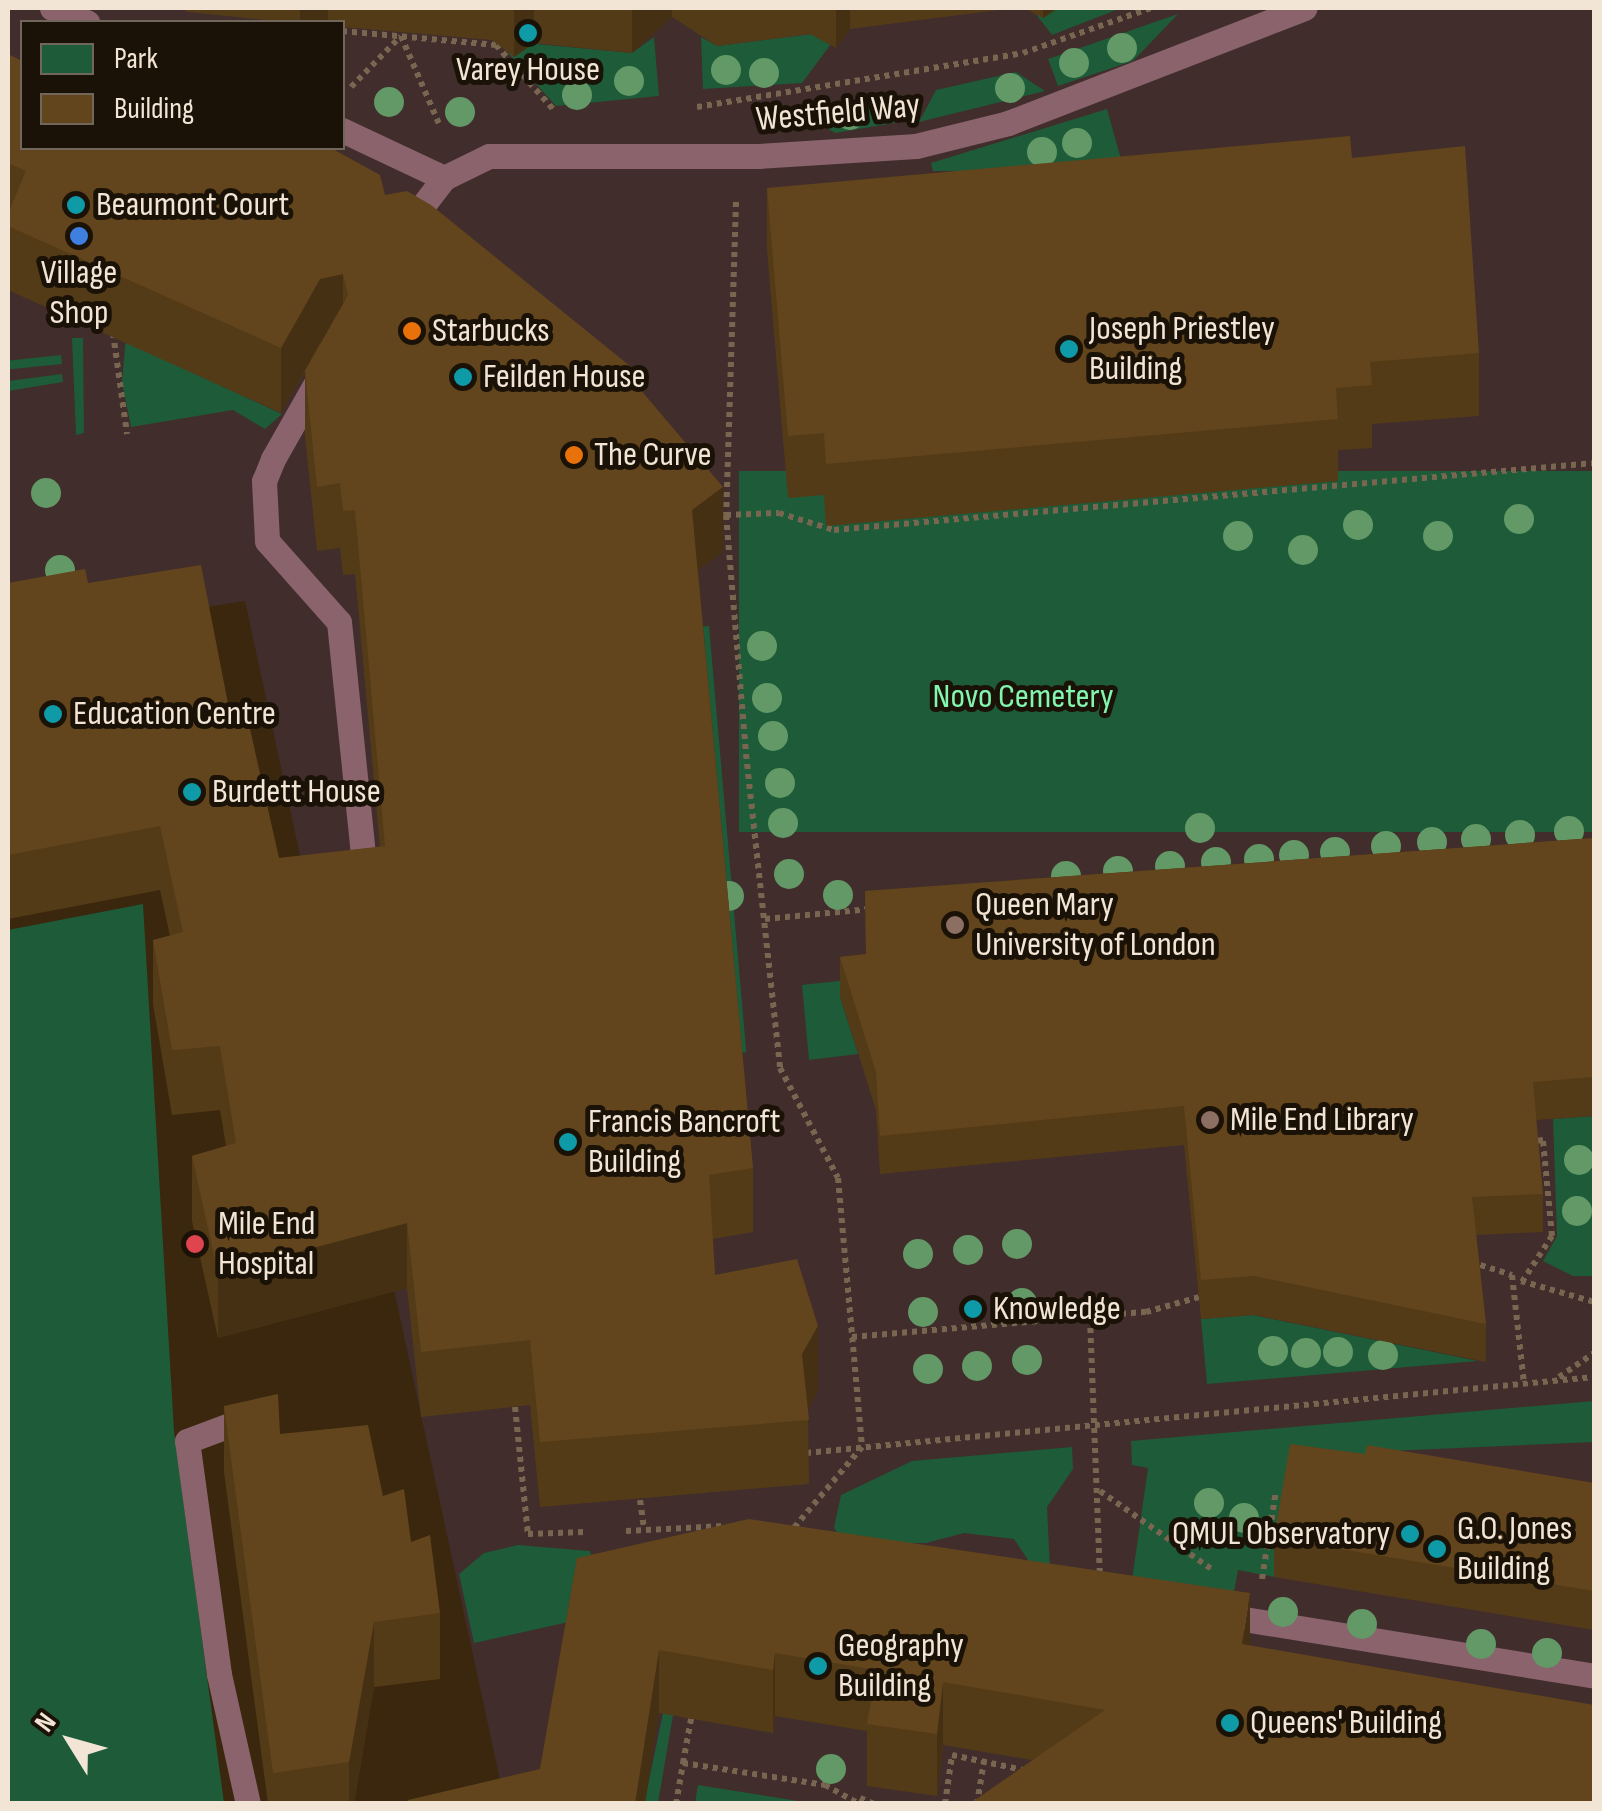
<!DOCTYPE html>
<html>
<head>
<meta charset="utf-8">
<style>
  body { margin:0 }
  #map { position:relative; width:1602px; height:1811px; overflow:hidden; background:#3b270d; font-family:"Sofia Sans Condensed",sans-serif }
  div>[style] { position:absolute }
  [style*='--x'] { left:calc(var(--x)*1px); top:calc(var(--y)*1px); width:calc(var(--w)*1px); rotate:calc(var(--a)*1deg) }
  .education>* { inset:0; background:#412d2c }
  .green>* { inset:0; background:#1e5b38; transform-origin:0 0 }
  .path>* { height:6px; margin-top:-3px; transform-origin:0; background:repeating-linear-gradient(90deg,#786650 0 5px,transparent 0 10px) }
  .service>* { height:25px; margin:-12.5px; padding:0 12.5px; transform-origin:12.5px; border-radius:12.5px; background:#8a636c }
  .pedestrian>* { height:25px; margin:-12.5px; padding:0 12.5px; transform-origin:12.5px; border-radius:12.5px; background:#8a636c }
  .trees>* { width:30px; height:30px; margin:-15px; border-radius:50%; background:#629966 }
  .wall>* { inset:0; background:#543b18 }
  .shaded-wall>* { inset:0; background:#453014; transform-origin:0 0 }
  .building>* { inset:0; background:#62451c }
  .dots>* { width:28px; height:28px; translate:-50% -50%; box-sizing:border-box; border:5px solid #1b1207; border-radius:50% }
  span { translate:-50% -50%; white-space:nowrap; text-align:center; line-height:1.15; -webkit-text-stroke:10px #1b1207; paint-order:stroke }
  .poi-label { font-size:35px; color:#f2e5d6 }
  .left { translate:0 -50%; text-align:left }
  .right { translate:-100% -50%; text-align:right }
  .street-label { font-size:35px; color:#f2e5d6 }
  .park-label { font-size:35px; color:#82f6af }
  .frame { position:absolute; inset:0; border:10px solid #f2e5d6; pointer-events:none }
  .legend { position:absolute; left:20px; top:20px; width:325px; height:130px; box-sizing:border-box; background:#1b1207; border:2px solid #71665a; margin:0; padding:12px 18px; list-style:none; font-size:30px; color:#f2e5d6 }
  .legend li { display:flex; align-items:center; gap:20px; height:50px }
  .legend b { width:50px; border:2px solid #71665a }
  .north { position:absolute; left:20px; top:1691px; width:100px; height:100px; -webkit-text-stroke:8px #1b1207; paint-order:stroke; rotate:307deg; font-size:28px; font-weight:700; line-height:40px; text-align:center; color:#f2e5d6 }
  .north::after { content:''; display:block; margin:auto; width:35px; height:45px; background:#f2e5d6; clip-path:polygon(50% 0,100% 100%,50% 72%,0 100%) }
</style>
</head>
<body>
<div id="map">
  <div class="education">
    <i style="clip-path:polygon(evenodd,8px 8px,1594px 8px,1594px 1803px,505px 1803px,245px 601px,8px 638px,8px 8px,22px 22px,342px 22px,342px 148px,22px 148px,22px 22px)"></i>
  </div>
  <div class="green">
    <i style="clip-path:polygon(1054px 8px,1121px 8px,1052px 35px,1035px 13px)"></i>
    <i style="clip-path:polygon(1178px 14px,1133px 61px,1058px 86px,1048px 59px)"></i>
    <i style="clip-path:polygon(820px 33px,831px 44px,802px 83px,703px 89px,701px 37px,717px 46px)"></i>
    <i style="clip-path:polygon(654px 37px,659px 96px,556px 106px,508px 53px,526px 43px,632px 53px)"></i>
    <i style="clip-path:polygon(1016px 72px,1045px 91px,919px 122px,936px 90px)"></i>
    <i style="clip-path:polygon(906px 95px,894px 123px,835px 133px,796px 109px)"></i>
    <i style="clip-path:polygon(1107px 109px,1124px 170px,933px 171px,931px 163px)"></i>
    <i style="clip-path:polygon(126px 336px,152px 354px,282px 414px,265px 429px,233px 410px,131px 427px,122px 382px)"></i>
    <i style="clip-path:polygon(72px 338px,83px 338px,84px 433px,76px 435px)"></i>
    <i style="left:61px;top:355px;width:9px;height:54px;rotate:84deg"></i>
    <i style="clip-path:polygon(62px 374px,63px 382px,8px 391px,8px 381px)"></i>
    <i style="left:1594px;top:471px;width:361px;height:855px;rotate:90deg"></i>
    <i style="left:709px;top:626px;width:428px;height:12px;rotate:85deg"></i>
    <i style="clip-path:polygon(143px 904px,174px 1431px,224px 1803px,8px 1804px,8px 930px)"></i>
    <i style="clip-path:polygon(848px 980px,840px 997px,858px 1054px,809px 1060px,802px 985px)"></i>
    <i style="clip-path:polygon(1594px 1116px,1594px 1276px,1573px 1276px,1543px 1261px,1557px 1236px,1553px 1119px)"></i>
    <i style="clip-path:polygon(1253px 1315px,1478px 1361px,1207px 1384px,1201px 1319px)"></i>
    <i style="clip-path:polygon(1594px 1401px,1594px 1442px,1390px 1451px,1291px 1483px,1274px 1577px,1238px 1570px,1232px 1603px,1131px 1587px,1148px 1468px,1132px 1465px,1131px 1441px)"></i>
    <i style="clip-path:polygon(1072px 1447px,1073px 1469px,1047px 1507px,1050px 1569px,1032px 1566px,1014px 1539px,964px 1533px,926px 1543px,844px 1543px,834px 1528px,841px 1495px,912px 1461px)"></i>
    <i style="clip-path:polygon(518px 1545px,590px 1551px,609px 1613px,474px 1643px,459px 1574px,484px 1553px)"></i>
    <i style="clip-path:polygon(663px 1713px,673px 1715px,658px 1803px,644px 1804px)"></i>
    <i style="clip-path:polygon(698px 1785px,811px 1803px,695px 1803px)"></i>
  </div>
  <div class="path">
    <i style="--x:342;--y:31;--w:155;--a:5.2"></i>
    <i style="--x:496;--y:45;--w:86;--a:48.3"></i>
    <i style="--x:351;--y:87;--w:71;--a:-45.6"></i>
    <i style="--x:401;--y:36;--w:96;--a:66.6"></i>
    <i style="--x:697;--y:107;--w:330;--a:-9.4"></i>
    <i style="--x:1023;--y:53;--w:136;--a:-19.4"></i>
    <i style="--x:736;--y:202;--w:313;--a:91.8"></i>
    <i style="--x:726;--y:515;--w:240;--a:85.2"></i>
    <i style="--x:746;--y:754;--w:316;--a:83.8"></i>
    <i style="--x:780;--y:1068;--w:124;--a:62.2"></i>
    <i style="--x:838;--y:1178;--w:270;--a:84.9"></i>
    <i style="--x:862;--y:1447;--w:109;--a:130.1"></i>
    <i style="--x:113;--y:333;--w:102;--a:82.1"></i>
    <i style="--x:726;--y:515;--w:53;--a:-2.2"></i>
    <i style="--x:779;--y:513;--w:58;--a:17.2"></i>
    <i style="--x:834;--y:530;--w:763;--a:-5.04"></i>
    <i style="--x:765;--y:919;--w:106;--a:-5.4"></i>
    <i style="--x:1471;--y:1262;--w:43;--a:17.6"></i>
    <i style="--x:1512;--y:1275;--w:109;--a:83.7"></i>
    <i style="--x:1521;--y:1281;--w:76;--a:16"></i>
    <i style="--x:1522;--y:1282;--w:55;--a:-56.9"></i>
    <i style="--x:1552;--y:1236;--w:96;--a:-95.4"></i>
    <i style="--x:1543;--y:1140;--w:8;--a:173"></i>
    <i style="--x:1090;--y:1318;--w:258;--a:87.8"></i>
    <i style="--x:852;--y:1337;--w:295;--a:-4.9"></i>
    <i style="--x:1146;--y:1312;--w:55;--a:-15.8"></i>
    <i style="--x:1559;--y:1377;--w:42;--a:-34.4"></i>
    <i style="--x:515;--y:1407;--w:128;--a:84.2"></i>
    <i style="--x:528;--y:1534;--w:56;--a:-2"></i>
    <i style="--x:806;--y:1453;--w:792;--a:-5.51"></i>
    <i style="--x:1100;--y:1491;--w:138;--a:35"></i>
    <i style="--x:640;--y:1500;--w:30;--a:82"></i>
    <i style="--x:626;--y:1531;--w:98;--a:-2.9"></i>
    <i style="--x:1262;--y:1579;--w:89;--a:-81"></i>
    <i style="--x:683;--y:1763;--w:45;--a:-79.7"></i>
    <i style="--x:860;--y:1798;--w:15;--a:23"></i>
    <i style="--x:676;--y:1804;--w:42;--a:-80.3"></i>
    <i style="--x:683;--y:1763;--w:144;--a:8.8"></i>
    <i style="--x:825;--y:1785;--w:39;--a:29"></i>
    <i style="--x:945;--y:1804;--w:49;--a:-81.9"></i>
    <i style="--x:952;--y:1755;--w:78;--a:11.9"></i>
    <i style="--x:977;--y:1804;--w:44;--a:-80.8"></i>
  </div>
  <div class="service">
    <i style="--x:758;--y:156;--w:158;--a:-3.6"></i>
    <i style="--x:916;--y:146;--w:95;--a:-14"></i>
    <i style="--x:1008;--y:123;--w:318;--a:-21.2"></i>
    <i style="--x:273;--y:459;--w:24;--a:112"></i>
    <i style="--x:264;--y:481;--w:60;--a:87.1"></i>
    <i style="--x:267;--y:541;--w:108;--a:48.4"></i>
    <i style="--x:339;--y:622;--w:262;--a:84.1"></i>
    <i style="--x:1219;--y:1615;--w:380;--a:9.2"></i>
    <i style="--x:248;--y:1804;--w:133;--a:-102.6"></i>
    <i style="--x:219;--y:1674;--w:235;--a:-97.8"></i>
    <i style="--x:187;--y:1441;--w:72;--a:-20.5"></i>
  </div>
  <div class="pedestrian">
    <i style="--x:52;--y:8;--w:38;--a:22"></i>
    <i style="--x:342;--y:130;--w:113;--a:25.2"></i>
    <i style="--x:405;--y:229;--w:64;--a:-52.6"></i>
    <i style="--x:444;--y:178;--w:50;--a:-26.1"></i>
    <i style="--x:489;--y:156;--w:269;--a:0"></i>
    <i style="--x:273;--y:459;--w:95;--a:-60.5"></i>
  </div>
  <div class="trees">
    <i style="left:1122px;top:48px"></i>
    <i style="left:1074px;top:63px"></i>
    <i style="left:726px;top:70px"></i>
    <i style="left:764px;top:73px"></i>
    <i style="left:629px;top:81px"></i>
    <i style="left:1010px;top:88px"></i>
    <i style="left:577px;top:95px"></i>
    <i style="left:389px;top:102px"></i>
    <i style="left:460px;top:112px"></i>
    <i style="left:850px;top:115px"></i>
    <i style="left:1077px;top:143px"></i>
    <i style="left:1042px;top:152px"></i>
    <i style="left:46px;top:493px"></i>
    <i style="left:1519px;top:519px"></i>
    <i style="left:1358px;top:525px"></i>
    <i style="left:1238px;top:536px"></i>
    <i style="left:1438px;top:536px"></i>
    <i style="left:1303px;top:550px"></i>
    <i style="left:60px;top:570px"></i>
    <i style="left:762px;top:646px"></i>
    <i style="left:767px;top:698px"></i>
    <i style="left:773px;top:736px"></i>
    <i style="left:780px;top:783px"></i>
    <i style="left:783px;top:823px"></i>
    <i style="left:1200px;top:828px"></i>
    <i style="left:1569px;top:831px"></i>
    <i style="left:1520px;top:835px"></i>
    <i style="left:1476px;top:839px"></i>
    <i style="left:1432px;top:842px"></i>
    <i style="left:1386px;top:846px"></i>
    <i style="left:1335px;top:852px"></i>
    <i style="left:1294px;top:855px"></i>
    <i style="left:1259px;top:859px"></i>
    <i style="left:1216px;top:862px"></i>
    <i style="left:1170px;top:866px"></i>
    <i style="left:1118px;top:871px"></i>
    <i style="left:789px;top:874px"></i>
    <i style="left:1066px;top:876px"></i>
    <i style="left:838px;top:895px"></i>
    <i style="left:729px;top:896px"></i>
    <i style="left:1579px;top:1160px"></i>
    <i style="left:1577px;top:1211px"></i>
    <i style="left:1017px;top:1244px"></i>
    <i style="left:968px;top:1250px"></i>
    <i style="left:918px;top:1254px"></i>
    <i style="left:1022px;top:1303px"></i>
    <i style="left:923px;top:1312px"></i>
    <i style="left:1273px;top:1351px"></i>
    <i style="left:1338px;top:1352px"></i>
    <i style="left:1306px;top:1353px"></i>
    <i style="left:1383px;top:1355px"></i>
    <i style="left:1027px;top:1360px"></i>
    <i style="left:977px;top:1366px"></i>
    <i style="left:928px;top:1369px"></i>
    <i style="left:1209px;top:1503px"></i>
    <i style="left:1244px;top:1518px"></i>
    <i style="left:1283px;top:1612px"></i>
    <i style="left:1362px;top:1624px"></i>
    <i style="left:1481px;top:1644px"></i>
    <i style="left:1547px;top:1653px"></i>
    <i style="left:831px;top:1769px"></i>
  </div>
  <div class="wall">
    <i style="clip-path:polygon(182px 8px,1014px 8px,850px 29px,836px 48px,810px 34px,717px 46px,672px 17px,632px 53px,534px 43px,514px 57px,492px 40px,342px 27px,342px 22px,285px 22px,187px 12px)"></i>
    <i style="clip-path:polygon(1024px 8px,1058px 8px,1043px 18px)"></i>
    <i style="clip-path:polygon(8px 54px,22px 148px,385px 195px,641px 391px,723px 552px,698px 570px,753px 1168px,753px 1232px,713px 1239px,715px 1275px,818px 1391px,808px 1409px,809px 1484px,540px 1507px,530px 1405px,421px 1417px,407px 1288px,218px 1338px,192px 1221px,192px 1156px,226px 1146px,220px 1110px,172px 1115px,153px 1004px,153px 940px,170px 936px,160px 890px,8px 919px,8px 583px,88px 583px,232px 724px,279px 858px,380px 847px,355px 574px,343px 575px,340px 548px,317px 551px,305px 436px,305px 371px,321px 343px,281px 413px,8px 290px)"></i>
    <i style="clip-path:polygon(1352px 158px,1479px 353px,1479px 416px,1372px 424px,1372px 448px,1338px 450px,1338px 481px,826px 526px,824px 495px,788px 498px,767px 250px,767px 188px)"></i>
    <i style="clip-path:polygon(1594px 838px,1594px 1116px,1536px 1120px,1543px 1194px,1543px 1232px,1476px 1235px,1486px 1324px,1486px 1362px,1254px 1315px,1201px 1319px,1184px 1145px,880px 1174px,876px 1110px,840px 996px,840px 957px,866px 954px,865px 891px)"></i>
    <i style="clip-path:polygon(224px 1406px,383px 1496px,411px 1542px,440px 1613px,440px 1679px,374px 1687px,354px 1804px,268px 1804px,224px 1472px)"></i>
    <i style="clip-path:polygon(1594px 1483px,1594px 1630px,1274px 1577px,1274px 1538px)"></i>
    <i style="clip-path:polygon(577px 1558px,1250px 1646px,1032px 1760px,943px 1745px,937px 1796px,867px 1786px,867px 1731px,775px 1716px,773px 1733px,659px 1713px,540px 1769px)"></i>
  </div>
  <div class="shaded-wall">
    <i style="left:300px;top:8px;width:28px;height:14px"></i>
    <i style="clip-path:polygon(514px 8px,534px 8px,534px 43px,514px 57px)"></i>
    <i style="clip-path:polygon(632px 8px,672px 8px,672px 17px,632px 53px)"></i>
    <i style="clip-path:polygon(836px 8px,850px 8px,850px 29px,836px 48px)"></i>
    <i style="clip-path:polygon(1043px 8px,1058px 8px,1043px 18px)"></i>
    <i style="clip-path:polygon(343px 274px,343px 338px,320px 343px,281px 413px,281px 348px,320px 279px)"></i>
    <i style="clip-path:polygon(641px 375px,641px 440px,634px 382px)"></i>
    <i style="clip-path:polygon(723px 487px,723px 552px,692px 574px,692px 510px)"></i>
    <i style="clip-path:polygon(407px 1223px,407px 1288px,218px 1338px,218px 1273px)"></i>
    <i style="clip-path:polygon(818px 1326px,818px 1391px,802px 1419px,802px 1354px)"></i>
    <i style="clip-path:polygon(1250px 1593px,1250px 1655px,1242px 1644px)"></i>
    <i style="clip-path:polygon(374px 1622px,374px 1687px,354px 1804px,349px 1804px,349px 1762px)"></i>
    <i style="clip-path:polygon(659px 1650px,659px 1713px,645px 1804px,635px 1804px)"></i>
    <i style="clip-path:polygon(775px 1653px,775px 1716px,773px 1733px,773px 1670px)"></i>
    <i style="clip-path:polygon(943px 1682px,943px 1745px,937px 1796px,937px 1734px)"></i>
  </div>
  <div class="building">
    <i style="clip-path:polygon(8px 54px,22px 61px,22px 148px,331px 148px,380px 175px,385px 195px,407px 191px,431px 205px,641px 375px,634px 382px,723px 487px,692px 510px,753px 1168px,709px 1175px,715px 1275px,797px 1259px,818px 1326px,802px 1354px,809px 1420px,540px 1442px,530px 1340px,421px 1352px,407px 1223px,218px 1273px,192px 1156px,236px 1143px,220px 1046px,172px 1050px,153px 940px,183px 932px,160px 826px,8px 855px,8px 583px,85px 569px,88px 583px,201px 565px,232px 724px,248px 720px,279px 858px,385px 846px,355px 510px,343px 511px,340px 483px,317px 487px,305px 371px,348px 295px,343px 274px,320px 279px,281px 348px,8px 226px,8px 214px,26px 171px,8px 163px)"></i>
    <i style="clip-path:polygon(1350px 136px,1352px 158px,1465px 146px,1479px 353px,1370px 362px,1372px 385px,1336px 388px,1338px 419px,826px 464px,824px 433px,788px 436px,767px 188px)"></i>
    <i style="clip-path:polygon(1594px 838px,1594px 1077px,1533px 1082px,1543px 1194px,1472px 1197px,1486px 1324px,1254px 1276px,1201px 1280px,1184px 1106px,880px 1136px,876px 1072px,840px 957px,866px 954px,865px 891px)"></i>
    <i style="clip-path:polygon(278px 1394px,280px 1434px,368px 1425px,383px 1496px,404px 1489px,411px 1542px,430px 1535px,440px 1613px,374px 1622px,349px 1762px,273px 1773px,224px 1406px)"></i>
    <i style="clip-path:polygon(1290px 1444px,1365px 1454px,1367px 1445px,1594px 1483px,1594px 1591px,1274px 1538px)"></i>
    <i style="clip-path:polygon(749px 1519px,1250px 1593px,1242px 1644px,1594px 1705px,1594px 1804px,974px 1804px,975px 1800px,1105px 1710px,943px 1682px,937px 1734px,867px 1724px,876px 1670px,775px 1653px,773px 1670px,659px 1650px,635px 1804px,408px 1804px,408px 1800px,540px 1769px,577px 1558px)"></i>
  </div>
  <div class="dots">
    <i style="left:528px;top:33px;background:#0f9aa8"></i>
    <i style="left:76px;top:205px;background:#0f9aa8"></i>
    <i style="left:79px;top:236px;background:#3f7fe0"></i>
    <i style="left:412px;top:331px;background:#e8710a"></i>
    <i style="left:1069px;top:349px;background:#0f9aa8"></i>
    <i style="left:463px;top:377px;background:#0f9aa8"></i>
    <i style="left:574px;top:455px;background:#e8710a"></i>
    <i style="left:53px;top:714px;background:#0f9aa8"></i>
    <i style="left:192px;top:792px;background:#0f9aa8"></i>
    <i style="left:955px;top:925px;background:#8d6e63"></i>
    <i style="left:1210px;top:1120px;background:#8d6e63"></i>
    <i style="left:568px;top:1142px;background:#0f9aa8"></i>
    <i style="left:195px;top:1244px;background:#e0444e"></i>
    <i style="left:973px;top:1309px;background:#0f9aa8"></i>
    <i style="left:1410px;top:1534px;background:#0f9aa8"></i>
    <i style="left:1437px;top:1549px;background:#0f9aa8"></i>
    <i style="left:818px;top:1666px;background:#0f9aa8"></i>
    <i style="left:1230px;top:1723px;background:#0f9aa8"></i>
  </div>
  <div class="poi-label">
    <span style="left:528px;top:70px">Varey House</span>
    <span class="left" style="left:96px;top:205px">Beaumont Court</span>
    <span style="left:79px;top:293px">Village<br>Shop</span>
    <span class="left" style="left:1089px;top:349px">Joseph Priestley<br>Building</span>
    <span class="left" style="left:432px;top:331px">Starbucks</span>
    <span class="left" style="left:483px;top:377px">Feilden House</span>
    <span class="left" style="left:594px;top:455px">The Curve</span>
    <span class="left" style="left:73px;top:714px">Education Centre</span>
    <span class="left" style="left:212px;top:792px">Burdett House</span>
    <span class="left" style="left:975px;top:925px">Queen Mary<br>University of London</span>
    <span class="left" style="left:1230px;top:1120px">Mile End Library</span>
    <span class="left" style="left:588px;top:1142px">Francis Bancroft<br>Building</span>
    <span class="left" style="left:218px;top:1244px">Mile End<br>Hospital</span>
    <span class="left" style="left:993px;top:1309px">Knowledge</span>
    <span class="left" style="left:1457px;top:1549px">G.O. Jones<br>Building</span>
    <span class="right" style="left:1390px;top:1534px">QMUL Observatory</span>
    <span class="left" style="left:838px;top:1666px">Geography<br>Building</span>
    <span class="left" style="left:1250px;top:1723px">Queens' Building</span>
  </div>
  <div class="street-label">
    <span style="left:838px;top:113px;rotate:-5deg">Westfield Way</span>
  </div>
  <div class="park-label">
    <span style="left:1023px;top:697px">Novo Cemetery</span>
  </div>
  <div class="frame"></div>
  <ul class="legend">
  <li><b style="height:28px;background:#1e5b38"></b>Park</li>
  <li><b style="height:28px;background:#62451c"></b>Building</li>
  </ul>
  <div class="north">N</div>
</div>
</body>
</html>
